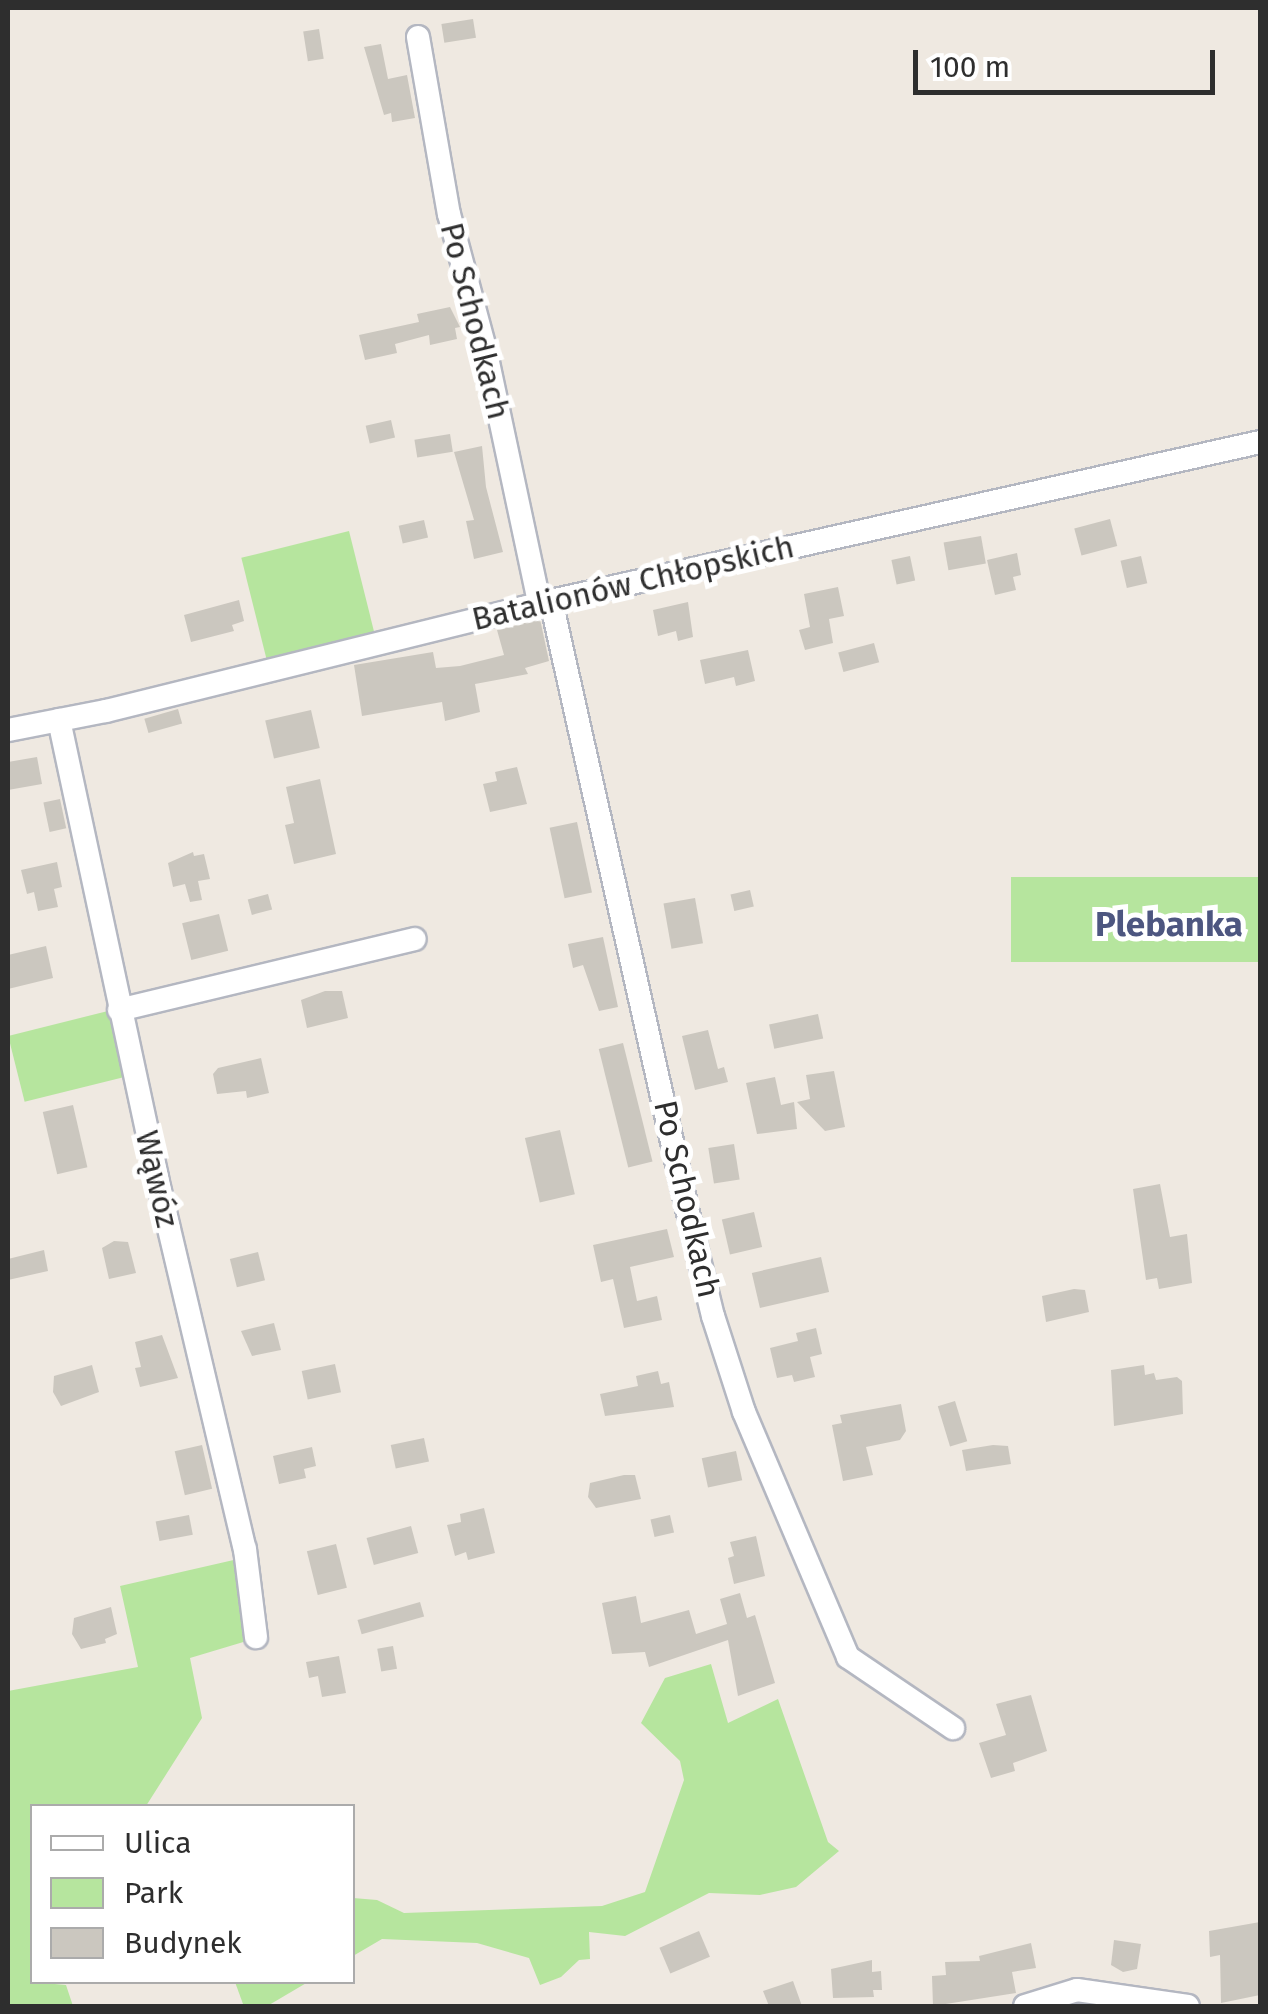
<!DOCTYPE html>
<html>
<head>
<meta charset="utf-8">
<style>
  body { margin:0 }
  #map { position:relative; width:1268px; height:2014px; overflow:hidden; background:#efe9e1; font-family:"Fira Sans",sans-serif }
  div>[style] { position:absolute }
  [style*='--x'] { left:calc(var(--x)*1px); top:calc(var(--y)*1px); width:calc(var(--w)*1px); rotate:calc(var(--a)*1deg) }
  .green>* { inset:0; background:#b6e59e; transform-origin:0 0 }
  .building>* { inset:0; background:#cbc7bf; transform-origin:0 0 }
  .roads { filter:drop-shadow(2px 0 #b4b7c1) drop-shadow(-2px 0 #b4b7c1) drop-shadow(0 2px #b4b7c1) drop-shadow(0 -2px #b4b7c1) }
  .minor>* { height:22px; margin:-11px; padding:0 11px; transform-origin:11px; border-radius:11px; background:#fff }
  span { translate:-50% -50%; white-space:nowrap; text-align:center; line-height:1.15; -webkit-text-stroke:10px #fff; paint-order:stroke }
  .street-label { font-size:32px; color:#2e2e2e }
  .neighbourhood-label { font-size:35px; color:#4d5680; font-weight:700 }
  .frame { position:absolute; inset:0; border:10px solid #2e2e2e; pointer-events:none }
  .legend { position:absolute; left:30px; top:1804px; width:325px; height:180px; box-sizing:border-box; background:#fff; border:2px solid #ababab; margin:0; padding:12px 18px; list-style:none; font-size:30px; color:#2e2e2e }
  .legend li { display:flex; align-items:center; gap:20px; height:50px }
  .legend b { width:50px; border:2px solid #ababab }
  .scale { position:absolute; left:913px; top:50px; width:302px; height:45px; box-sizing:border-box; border:5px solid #2e2e2e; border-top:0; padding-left:12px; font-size:30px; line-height:35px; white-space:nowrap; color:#2e2e2e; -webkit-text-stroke:8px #fff; paint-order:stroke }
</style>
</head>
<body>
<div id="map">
  <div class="green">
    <i style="left:349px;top:531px;width:105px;height:111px;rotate:76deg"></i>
    <i style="left:1260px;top:877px;width:85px;height:249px;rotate:90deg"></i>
    <i style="left:112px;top:1010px;width:68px;height:107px;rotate:76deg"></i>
    <i style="clip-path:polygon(238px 1559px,250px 1640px,190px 1658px,202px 1718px,146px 1806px,32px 1806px,32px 1982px,66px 1985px,73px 2006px,8px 2006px,8px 1691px,138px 1667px,120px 1586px)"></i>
    <i style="clip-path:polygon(711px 1664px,728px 1723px,778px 1699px,828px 1842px,839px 1851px,796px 1887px,760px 1895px,709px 1893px,625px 1936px,589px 1932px,590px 1959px,579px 1960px,561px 1977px,540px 1985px,529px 1958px,477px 1943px,382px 1939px,353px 1956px,353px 1898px,377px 1900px,404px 1913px,602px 1906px,645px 1892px,684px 1780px,680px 1761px,641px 1723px,665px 1678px)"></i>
    <i style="clip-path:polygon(235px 1982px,308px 1982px,269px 2005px,243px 2004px)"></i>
  </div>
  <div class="building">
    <i style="left:473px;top:19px;width:19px;height:32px;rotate:81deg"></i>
    <i style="left:319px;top:29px;width:30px;height:16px;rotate:81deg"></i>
    <i style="clip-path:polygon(381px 44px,388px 79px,407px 75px,415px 118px,392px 122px,391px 113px,384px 115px,364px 47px)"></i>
    <i style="clip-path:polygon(450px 307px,460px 327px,455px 328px,457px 339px,430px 345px,429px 335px,395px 344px,397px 353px,365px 360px,359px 335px,419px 322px,417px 314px)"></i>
    <i style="left:391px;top:420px;width:18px;height:26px;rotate:77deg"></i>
    <i style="left:450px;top:434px;width:18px;height:36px;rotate:81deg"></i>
    <i style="clip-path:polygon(482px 446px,486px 487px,503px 552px,474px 559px,466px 521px,474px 520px,454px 452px)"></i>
    <i style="left:1110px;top:519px;width:28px;height:37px;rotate:75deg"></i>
    <i style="left:424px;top:520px;width:18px;height:26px;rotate:77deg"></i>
    <i style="left:981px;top:536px;width:28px;height:38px;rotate:80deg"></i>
    <i style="clip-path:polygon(1017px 553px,1021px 575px,1013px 577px,1016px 590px,995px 595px,987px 560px)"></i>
    <i style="left:910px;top:556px;width:25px;height:19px;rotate:78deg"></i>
    <i style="left:1141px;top:556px;width:28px;height:21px;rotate:77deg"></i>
    <i style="clip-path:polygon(838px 587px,844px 616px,829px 619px,833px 643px,805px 650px,799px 630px,810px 627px,804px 594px)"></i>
    <i style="clip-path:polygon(239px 600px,244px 621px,232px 625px,234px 631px,191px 642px,184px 615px)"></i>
    <i style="clip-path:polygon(688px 602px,693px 637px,678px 641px,676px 631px,658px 636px,653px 610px)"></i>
    <i style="clip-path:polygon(540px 619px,549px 661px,525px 668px,528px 674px,475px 684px,480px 712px,445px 721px,442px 702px,362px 716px,354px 665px,433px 652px,436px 668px,460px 666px,504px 655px,497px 630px)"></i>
    <i style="left:874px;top:643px;width:20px;height:37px;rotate:75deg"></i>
    <i style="clip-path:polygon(748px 650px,755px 681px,736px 686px,734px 677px,705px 684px,700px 660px)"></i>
    <i style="left:178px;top:709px;width:15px;height:35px;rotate:74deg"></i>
    <i style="left:311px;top:710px;width:39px;height:47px;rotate:77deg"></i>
    <i style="clip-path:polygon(37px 757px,42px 784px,8px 790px,8px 762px)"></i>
    <i style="clip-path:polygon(517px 767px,527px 804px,490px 812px,483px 784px,497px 781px,495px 772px)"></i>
    <i style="clip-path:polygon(320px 779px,336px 854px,294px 864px,285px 825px,294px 823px,286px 787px)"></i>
    <i style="left:60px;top:799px;width:30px;height:17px;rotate:78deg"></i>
    <i style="left:577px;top:822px;width:72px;height:28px;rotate:78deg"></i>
    <i style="clip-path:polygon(193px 852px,194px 856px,204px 854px,210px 879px,198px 881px,202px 900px,190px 902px,185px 884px,173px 887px,168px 863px)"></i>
    <i style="clip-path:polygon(57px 862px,62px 887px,54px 889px,58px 907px,38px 911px,34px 892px,27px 894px,21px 870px)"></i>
    <i style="left:750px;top:890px;width:17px;height:20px;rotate:77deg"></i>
    <i style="left:268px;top:894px;width:16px;height:21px;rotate:75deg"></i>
    <i style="left:695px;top:898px;width:46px;height:32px;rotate:80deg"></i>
    <i style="left:219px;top:914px;width:38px;height:38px;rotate:76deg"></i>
    <i style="clip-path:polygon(603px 937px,618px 1007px,599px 1011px,583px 965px,573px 968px,568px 944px)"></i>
    <i style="clip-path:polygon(46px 946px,53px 978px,8px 989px,8px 955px)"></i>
    <i style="clip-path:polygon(325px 991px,342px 991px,348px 1018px,307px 1028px,301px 1000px)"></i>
    <i style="left:818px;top:1014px;width:25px;height:50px;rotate:78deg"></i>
    <i style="clip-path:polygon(708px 1030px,718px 1069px,724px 1067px,728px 1082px,695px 1090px,682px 1036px)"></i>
    <i style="left:623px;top:1043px;width:122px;height:25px;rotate:76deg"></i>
    <i style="clip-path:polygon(261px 1058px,269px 1093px,247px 1098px,246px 1091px,217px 1094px,213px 1074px,218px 1068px)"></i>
    <i style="clip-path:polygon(834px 1071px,845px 1127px,825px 1131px,797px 1102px,810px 1099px,806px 1075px)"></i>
    <i style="clip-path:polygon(775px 1077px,781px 1105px,794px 1102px,797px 1129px,757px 1134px,746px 1083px)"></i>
    <i style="left:73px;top:1105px;width:64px;height:31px;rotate:77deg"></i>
    <i style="left:560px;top:1130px;width:66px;height:36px;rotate:77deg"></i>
    <i style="left:734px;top:1144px;width:36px;height:26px;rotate:81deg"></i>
    <i style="clip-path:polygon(1160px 1184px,1170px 1237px,1187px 1234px,1192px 1283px,1159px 1289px,1157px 1278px,1146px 1280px,1133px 1189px)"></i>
    <i style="left:754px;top:1212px;width:36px;height:33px;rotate:77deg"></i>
    <i style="clip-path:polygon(667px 1229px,674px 1257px,630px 1267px,637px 1301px,657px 1296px,662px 1320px,624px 1328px,613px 1279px,601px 1282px,593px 1245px)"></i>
    <i style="clip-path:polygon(114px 1241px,128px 1242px,136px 1273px,109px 1279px,102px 1248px)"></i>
    <i style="clip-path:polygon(44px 1250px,48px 1271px,8px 1280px,8px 1259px)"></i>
    <i style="left:258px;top:1252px;width:29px;height:29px;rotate:76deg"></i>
    <i style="left:821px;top:1257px;width:36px;height:71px;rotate:77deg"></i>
    <i style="clip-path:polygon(1074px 1289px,1085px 1290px,1089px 1312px,1046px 1322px,1042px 1296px)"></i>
    <i style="clip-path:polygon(274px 1323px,281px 1350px,252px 1356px,241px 1331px)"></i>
    <i style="clip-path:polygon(816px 1328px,822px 1354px,810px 1357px,815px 1377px,794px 1382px,792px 1375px,777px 1378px,770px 1348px,798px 1341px,796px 1333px)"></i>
    <i style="clip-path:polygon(162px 1335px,178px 1378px,140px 1387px,135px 1368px,141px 1367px,135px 1342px)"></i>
    <i style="left:335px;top:1364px;width:29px;height:34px;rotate:78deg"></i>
    <i style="clip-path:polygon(92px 1365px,99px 1392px,61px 1406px,53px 1392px,54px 1376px)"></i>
    <i style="clip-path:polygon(1144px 1365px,1145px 1375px,1154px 1373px,1156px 1380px,1177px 1377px,1182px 1381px,1183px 1414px,1114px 1426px,1111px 1370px)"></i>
    <i style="clip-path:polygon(658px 1371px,661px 1384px,669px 1382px,674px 1407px,605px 1416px,600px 1394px,638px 1386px,636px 1376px)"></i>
    <i style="left:955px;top:1401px;width:42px;height:18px;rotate:73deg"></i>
    <i style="clip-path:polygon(901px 1404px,906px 1431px,900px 1440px,866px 1447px,873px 1475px,843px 1481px,832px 1425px,842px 1423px,840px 1415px)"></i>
    <i style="left:424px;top:1438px;width:24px;height:34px;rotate:78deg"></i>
    <i style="left:202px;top:1445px;width:45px;height:28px;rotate:77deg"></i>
    <i style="clip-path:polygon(993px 1445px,1008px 1446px,1011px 1464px,966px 1471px,962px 1450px)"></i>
    <i style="clip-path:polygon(312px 1447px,316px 1466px,304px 1469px,306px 1478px,279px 1484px,273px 1456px)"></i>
    <i style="left:736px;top:1451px;width:30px;height:35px;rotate:78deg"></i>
    <i style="clip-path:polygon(624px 1475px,635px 1475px,641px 1499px,596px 1508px,588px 1497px,590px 1483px)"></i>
    <i style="clip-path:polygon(484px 1508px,495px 1553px,468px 1560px,466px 1552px,455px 1556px,447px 1525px,461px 1522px,460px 1514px)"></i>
    <i style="left:189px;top:1515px;width:20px;height:34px;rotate:79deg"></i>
    <i style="left:670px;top:1515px;width:18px;height:20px;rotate:77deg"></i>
    <i style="left:411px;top:1526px;width:28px;height:46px;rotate:75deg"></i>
    <i style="clip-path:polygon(756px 1536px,765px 1576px,734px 1584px,728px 1558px,734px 1556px,730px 1542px)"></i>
    <i style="left:336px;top:1544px;width:45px;height:30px;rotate:76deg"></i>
    <i style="clip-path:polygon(740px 1593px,747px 1618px,755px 1615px,775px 1683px,738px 1696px,728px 1640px,649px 1667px,645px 1652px,612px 1654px,602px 1603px,636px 1596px,641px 1623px,689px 1610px,696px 1634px,727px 1624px,720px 1599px)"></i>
    <i style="left:420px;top:1602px;width:15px;height:65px;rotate:74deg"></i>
    <i style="clip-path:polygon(111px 1607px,117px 1634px,105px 1639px,106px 1643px,81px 1649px,72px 1634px,74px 1618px)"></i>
    <i style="left:393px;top:1646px;width:23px;height:16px;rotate:80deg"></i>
    <i style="clip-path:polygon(339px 1656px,346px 1693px,322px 1697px,318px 1676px,309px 1678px,306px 1662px)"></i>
    <i style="clip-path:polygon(1031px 1695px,1047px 1751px,1013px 1763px,1015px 1771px,991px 1778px,979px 1743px,1006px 1735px,996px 1704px)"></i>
    <i style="clip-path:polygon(1260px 1922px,1260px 1995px,1221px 2003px,1220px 1955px,1210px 1957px,1209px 1931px)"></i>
    <i style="left:699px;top:1931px;width:28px;height:43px;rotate:67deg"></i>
    <i style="clip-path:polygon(1114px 1940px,1141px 1944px,1137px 1969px,1123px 1972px,1111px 1965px)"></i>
    <i style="clip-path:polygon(1031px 1943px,1036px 1968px,1012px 1972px,1016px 1993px,933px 2006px,932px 1976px,946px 1975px,945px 1962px,980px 1961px,979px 1956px)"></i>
    <i style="clip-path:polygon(872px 1960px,872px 1972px,881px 1971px,882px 1990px,873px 1990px,874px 1997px,833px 1998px,831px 1969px)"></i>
    <i style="clip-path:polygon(793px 1981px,802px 2006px,769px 2006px,763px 1991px)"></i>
  </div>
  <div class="roads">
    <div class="minor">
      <i style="--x:418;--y:37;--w:180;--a:80.1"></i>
      <i style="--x:449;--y:214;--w:139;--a:75"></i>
      <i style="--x:485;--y:348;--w:261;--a:78"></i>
      <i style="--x:551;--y:601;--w:636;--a:77.38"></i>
      <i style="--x:690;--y:1222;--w:97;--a:76.3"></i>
      <i style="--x:713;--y:1316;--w:101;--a:72.1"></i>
      <i style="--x:744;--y:1412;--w:266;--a:67"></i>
      <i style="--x:848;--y:1657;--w:127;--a:34.1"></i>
      <i style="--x:59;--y:720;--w:468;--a:77.9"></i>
      <i style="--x:157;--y:1178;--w:381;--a:76.7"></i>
      <i style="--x:245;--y:1549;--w:89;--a:82.9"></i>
      <i style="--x:8;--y:730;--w:100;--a:-11"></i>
      <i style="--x:106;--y:711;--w:458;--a:-13.9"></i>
      <i style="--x:551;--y:601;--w:727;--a:-12.64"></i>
      <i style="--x:119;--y:1010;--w:304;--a:-13.5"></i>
      <i style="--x:1025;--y:2006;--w:54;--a:-17.1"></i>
      <i style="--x:1077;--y:1990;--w:112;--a:8.2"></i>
    </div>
  </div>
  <div class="street-label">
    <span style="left:475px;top:321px;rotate:76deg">Po Schodkach</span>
    <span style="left:633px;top:583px;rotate:-13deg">Batalionów Chłopskich</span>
    <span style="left:157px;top:1179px;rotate:77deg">Wąwóz</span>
    <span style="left:687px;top:1199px;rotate:77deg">Po Schodkach</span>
  </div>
  <div class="neighbourhood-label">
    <span style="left:1169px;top:924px">Plebanka</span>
  </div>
  <div class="frame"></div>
  <ul class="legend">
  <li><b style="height:12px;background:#fff"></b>Ulica</li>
  <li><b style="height:28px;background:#b6e59e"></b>Park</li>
  <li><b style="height:28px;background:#cbc7bf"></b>Budynek</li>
  </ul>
  <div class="scale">100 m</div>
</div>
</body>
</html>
